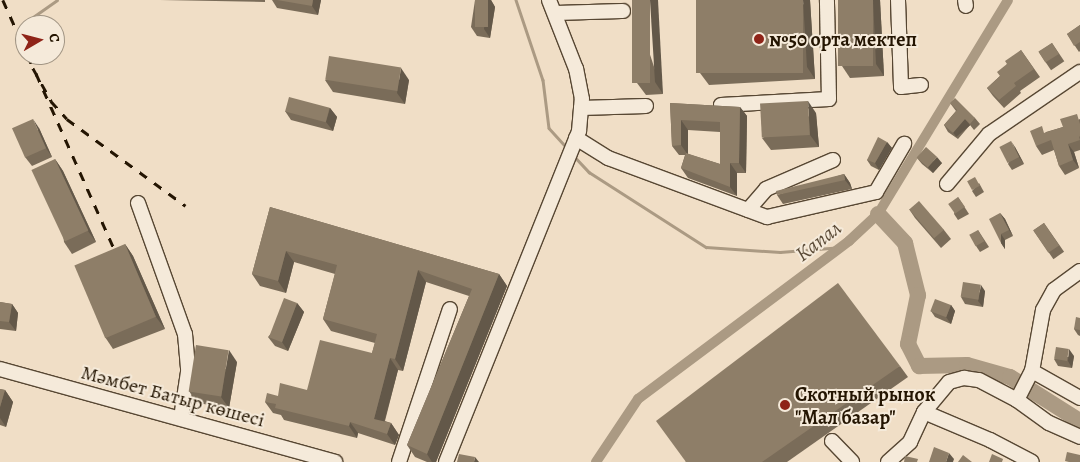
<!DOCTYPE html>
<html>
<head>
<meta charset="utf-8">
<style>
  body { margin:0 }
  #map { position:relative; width:1080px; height:462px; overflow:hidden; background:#f0dec6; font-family:Alegreya,serif }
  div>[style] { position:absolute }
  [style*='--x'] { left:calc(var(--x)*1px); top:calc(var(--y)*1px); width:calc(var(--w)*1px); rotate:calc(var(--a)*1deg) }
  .stream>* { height:2.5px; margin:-1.25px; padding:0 1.25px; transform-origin:1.25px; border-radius:1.25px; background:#ab9a83 }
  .canal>* { height:10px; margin:-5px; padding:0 5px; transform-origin:5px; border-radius:5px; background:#ab9a83 }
  .river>* { height:16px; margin:-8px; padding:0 8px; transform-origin:8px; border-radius:8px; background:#ab9a83 }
  .roads { filter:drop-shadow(1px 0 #574733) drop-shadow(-1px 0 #574733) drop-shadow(0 1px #574733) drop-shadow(0 -1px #574733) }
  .minor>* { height:14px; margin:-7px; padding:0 7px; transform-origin:7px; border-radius:7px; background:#f5eada }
  .rail>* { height:2.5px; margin-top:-1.25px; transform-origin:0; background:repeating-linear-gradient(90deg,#241502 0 9px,transparent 0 18px) }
  .wall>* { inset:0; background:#7a6c59; transform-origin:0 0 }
  .shaded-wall>* { inset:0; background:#635849; transform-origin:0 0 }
  .building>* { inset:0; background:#8e7e68; transform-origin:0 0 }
  .dots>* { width:14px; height:14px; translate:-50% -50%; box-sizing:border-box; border:2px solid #f5eada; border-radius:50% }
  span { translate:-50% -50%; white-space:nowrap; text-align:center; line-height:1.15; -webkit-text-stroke:4px #f5eada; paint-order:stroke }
  .poi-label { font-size:20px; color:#241502; font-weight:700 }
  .left { translate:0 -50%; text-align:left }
  .street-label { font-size:20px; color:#241502 }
  .water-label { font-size:21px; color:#5a4a36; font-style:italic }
  .north { position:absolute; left:15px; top:15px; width:50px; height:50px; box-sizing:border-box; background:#f5eada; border:1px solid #a19584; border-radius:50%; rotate:82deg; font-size:14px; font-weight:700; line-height:20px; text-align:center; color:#241502 }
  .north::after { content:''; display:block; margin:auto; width:18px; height:22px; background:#8f2418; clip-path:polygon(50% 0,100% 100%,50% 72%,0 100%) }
</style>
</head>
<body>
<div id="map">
  <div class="stream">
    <i style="--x:516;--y:0;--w:84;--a:71.4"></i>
    <i style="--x:543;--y:80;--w:48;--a:82.9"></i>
    <i style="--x:549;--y:128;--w:25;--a:48"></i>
    <i style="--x:33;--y:17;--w:29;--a:-35"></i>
    <i style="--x:575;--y:157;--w:21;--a:47"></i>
    <i style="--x:589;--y:172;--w:139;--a:32.7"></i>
    <i style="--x:706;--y:247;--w:74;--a:3.9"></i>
    <i style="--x:780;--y:252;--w:62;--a:-4.6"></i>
  </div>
  <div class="canal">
    <i style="--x:596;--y:462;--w:76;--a:-56.3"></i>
    <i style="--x:638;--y:399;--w:264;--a:-36.8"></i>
    <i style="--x:849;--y:241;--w:40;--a:-43"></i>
    <i style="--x:878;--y:214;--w:250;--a:-58.7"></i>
  </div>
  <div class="river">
    <i style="--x:878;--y:214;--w:40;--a:47"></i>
    <i style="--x:905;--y:243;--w:54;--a:76"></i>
    <i style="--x:918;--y:295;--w:50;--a:101.5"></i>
    <i style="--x:908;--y:344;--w:25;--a:63"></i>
    <i style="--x:919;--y:366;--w:48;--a:-1.2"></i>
    <i style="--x:967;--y:365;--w:45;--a:15.6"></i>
    <i style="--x:1010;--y:377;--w:83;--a:32.2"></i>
  </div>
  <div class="roads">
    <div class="minor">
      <i style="--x:898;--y:0;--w:87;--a:88"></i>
      <i style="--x:901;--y:87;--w:20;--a:-6"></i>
      <i style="--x:965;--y:0;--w:6;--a:81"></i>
      <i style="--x:555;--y:13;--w:68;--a:-1.7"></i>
      <i style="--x:721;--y:105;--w:108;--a:-3.2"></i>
      <i style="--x:829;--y:99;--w:99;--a:-91.2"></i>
      <i style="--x:581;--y:108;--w:65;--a:-1.8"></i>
      <i style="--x:576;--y:138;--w:38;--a:32"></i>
      <i style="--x:608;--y:158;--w:170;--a:20.4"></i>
      <i style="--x:767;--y:217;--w:112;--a:-12.9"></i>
      <i style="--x:876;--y:192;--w:56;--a:-59.7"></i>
      <i style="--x:947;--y:184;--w:65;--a:-50"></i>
      <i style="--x:989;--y:134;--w:110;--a:-34.3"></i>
      <i style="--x:138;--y:203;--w:139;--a:70.3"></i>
      <i style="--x:185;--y:334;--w:38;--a:85"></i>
      <i style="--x:188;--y:372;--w:47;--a:98.7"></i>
      <i style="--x:748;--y:210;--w:28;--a:-49"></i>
      <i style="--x:766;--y:189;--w:73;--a:-23.4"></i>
      <i style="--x:1080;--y:271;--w:32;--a:144"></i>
      <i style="--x:1054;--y:290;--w:23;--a:119"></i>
      <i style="--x:1043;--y:310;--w:62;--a:100.2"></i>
      <i style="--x:1032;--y:371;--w:55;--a:29.4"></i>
      <i style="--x:0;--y:369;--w:348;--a:15.5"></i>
      <i style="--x:1017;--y:400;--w:39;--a:36"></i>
      <i style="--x:1049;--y:423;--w:34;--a:24"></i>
      <i style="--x:924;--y:412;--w:72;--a:23"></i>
      <i style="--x:990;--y:440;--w:47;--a:27.6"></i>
      <i style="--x:832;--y:441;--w:29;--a:46"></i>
      <i style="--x:399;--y:462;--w:161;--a:-71.6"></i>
      <i style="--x:446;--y:462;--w:357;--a:-68.1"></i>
      <i style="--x:579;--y:131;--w:32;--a:-85"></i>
      <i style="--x:582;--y:99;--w:31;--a:-101"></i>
      <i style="--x:576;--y:69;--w:74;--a:-111.4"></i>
      <i style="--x:888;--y:462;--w:30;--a:-42"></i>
      <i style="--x:910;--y:442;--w:33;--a:-65"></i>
      <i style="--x:924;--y:412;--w:39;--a:-50"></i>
      <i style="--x:949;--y:382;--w:16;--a:-15"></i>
      <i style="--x:964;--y:378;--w:15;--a:8"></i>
      <i style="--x:979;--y:380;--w:43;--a:27.8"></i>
      <i style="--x:1017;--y:400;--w:33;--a:-63"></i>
    </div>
  </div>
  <div class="rail">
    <i style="--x:3;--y:0;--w:54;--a:65.8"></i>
    <i style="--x:28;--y:55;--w:14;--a:69"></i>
    <i style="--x:120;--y:263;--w:214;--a:-114"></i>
    <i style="--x:33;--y:68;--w:38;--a:61"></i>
    <i style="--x:51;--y:101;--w:24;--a:48"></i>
    <i style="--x:67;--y:119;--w:147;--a:36.2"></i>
  </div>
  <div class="wall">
    <i style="clip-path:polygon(160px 0,265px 0,265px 2px)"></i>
    <i style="clip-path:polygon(272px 0,321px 0,318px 15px,277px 8px)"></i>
    <i style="clip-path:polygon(475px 0,491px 0,495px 7px,490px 38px,477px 36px,471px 27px)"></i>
    <i style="clip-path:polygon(632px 0,663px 94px,646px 95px,637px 83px)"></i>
    <i style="clip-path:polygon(810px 0,815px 79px,709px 85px,700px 73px)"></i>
    <i style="clip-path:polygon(838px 0,880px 0,884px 76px,850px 78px,842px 66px)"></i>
    <i style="clip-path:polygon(1080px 25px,1080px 51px,1079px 52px,1067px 34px)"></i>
    <i style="left:1052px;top:43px;width:22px;height:16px;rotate:56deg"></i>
    <i style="clip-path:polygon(1021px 50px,1040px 77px,1020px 91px,1021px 93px,1004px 108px,993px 96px,987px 88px,1000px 76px,1007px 64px)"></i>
    <i style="clip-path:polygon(325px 80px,409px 80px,405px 104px,333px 92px)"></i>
    <i style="clip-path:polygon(evenodd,670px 103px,740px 107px,747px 116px,746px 173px,737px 173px,737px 196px,688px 178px,681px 168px,685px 155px,679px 155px,672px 146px,670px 103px,688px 130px,720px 132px,720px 164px,688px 154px,688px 130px)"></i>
    <i style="clip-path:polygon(950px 103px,975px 118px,980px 124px,974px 130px,970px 125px,958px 139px,948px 132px,944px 125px,956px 111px)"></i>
    <i style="clip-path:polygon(330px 108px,337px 117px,333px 131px,291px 120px,285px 111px)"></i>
    <i style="clip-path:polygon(816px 113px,819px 147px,771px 150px,762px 138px)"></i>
    <i style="clip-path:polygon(1080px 119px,1080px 150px,1074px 152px,1079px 168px,1065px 175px,1059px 166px,1054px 150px,1042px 155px,1036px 146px,1046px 132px,1063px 127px)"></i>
    <i style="clip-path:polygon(39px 128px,52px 157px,32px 166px,25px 157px)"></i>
    <i style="clip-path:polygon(887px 142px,892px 148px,879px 170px,871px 166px,867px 160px)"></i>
    <i style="clip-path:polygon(1015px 147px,1024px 164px,1012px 170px,1008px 164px)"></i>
    <i style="clip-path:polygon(917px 158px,942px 163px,933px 173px,922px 164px)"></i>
    <i style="clip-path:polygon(55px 159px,63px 171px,96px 242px,72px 254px,64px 242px)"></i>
    <i style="clip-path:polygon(844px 174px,850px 183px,852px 189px,783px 204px,777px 195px)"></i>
    <i style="clip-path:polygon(979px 183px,984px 192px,976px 197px,972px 191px)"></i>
    <i style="clip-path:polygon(958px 197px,969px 214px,958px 220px,954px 214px)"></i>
    <i style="clip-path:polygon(270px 207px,499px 274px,507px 286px,436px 462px,427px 462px,415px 457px,407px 445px,469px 296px,426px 282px,403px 371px,398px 370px,385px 421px,391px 423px,399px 435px,395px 445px,358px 433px,357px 438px,284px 420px,281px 415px,273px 413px,265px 402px,278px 396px,307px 390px,372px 353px,375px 343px,331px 331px,323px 319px,335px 274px,294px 262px,286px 293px,260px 286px,252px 274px)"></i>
    <i style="clip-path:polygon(909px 209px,944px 230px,951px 239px,941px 248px,915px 218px)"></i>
    <i style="clip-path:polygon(1000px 213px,1005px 219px,1013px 236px,1005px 240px,1005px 249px,1001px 243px)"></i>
    <i style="left:1044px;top:223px;width:35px;height:13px;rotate:55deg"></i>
    <i style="clip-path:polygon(978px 230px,989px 247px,980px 252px,976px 246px)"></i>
    <i style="clip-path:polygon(125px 244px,133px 256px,165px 329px,113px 349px,105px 337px)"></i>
    <i style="clip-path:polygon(985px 291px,983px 307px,965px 304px,961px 297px)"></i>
    <i style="clip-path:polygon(0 302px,12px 304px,18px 313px,16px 331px,0 329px)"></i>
    <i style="clip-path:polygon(297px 303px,304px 312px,288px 351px,275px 346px,268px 337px)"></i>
    <i style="clip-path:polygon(951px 305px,955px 311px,951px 324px,935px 317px,931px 311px)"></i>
    <i style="clip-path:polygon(1080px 318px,1080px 336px,1078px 335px,1074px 329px)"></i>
    <i style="clip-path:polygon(1074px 356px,1072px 368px,1058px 366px,1054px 359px)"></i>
    <i style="clip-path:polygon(237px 362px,229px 408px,197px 403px,189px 391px)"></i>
    <i style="clip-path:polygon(900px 366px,908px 377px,787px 462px,685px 462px)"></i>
    <i style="clip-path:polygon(0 389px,5px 390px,13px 402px,6px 427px,0 425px)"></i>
  </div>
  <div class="shaded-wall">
    <i style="clip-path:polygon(313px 0,321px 0,318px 15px,312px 6px)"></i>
    <i style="clip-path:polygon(488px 0,491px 0,495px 7px,490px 38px,484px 29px)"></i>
    <i style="clip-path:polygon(650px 0,658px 0,663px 94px,655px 82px)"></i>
    <i style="clip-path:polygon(803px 0,810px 0,815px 79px,807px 67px)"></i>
    <i style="clip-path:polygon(873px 0,880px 0,884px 76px,876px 64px)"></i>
    <i style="clip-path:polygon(401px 68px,409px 80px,405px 104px,397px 93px)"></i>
    <i style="clip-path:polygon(808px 101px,816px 113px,819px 147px,810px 135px)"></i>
    <i style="clip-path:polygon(740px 107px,747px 116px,746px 173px,739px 163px)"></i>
    <i style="clip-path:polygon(330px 108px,337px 117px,333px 131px,326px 122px)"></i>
    <i style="clip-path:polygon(33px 119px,39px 128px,52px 157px,46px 148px)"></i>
    <i style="left:965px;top:119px;width:8px;height:18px;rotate:50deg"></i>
    <i style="clip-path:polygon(681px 120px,688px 130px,688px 155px,681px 145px)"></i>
    <i style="clip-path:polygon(1011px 141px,1015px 147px,1024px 164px,1019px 157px)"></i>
    <i style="clip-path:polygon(887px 142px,892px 148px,879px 170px,875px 163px)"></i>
    <i style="clip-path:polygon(1068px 144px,1074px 152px,1079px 168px,1073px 160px)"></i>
    <i style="clip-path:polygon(937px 157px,942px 163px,933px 173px,928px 167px)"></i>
    <i style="clip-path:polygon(55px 159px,63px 171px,96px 242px,88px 231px)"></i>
    <i style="clip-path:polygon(730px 163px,737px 173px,737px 196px,730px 187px)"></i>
    <i style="clip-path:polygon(844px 174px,850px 183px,852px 189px,845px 180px)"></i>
    <i style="clip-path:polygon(1000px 213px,1005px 219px,1013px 236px,1009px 230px)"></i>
    <i style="clip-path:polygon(1001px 234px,1005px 240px,1005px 249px,1001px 243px)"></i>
    <i style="clip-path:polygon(125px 244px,133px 256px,165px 329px,156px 317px)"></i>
    <i style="clip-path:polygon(286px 251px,294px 262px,286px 293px,278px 281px)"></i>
    <i style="clip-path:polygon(418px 270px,426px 282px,403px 371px,395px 359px)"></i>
    <i style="clip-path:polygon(499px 274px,507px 286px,436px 462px,432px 462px,427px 454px)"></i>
    <i style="clip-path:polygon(981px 285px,985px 291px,983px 307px,978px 301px)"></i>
    <i style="clip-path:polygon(297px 303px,304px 312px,288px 351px,282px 342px)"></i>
    <i style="clip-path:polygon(12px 304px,18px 313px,16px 331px,9px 322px)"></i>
    <i style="clip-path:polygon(951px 305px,955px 311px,951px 324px,946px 317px)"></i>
    <i style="clip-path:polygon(1069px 349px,1074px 356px,1072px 368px,1068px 361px)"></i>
    <i style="clip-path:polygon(229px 350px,237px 362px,229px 408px,221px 397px)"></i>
    <i style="clip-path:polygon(390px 358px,398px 370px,382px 430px,374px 419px)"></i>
    <i style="clip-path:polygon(5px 390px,13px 402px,6px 427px,0 418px,0 407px)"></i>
    <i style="clip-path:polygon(350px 422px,358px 433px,357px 438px,349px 426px)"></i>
    <i style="clip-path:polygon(391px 423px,399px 435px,395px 445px,387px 434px)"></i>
    <i style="clip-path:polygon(949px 453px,954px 459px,953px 462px,946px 462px)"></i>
    <i style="clip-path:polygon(475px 457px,479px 462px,474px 462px)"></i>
  </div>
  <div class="building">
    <i style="clip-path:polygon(277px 0,313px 0,312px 6px)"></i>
    <i style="left:475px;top:0;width:13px;height:27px"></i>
    <i style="left:632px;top:0;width:18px;height:83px"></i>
    <i style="left:696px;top:0;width:107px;height:73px"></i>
    <i style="left:838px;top:0;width:35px;height:66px"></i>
    <i style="clip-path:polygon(1080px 25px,1080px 42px,1074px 46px,1067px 34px)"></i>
    <i style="left:1052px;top:43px;width:13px;height:16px;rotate:58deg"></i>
    <i style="clip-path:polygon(1021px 50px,1034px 69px,1014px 83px,1016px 86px,999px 100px,987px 88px,1000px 76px,997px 72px,1007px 64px,1005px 61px)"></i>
    <i style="left:329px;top:56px;width:73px;height:24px;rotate:9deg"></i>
    <i style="left:289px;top:97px;width:42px;height:15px;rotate:15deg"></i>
    <i style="clip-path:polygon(955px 98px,975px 118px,970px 124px,965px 119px,953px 133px,944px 125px,957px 110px,950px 103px)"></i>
    <i style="left:808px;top:101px;width:34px;height:48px;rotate:87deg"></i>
    <i style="clip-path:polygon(670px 103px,740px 107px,739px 163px,730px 163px,730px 187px,681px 168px,686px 153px,720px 164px,720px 122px,681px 120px,681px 145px,672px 146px)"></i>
    <i style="clip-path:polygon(1077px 114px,1080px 124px,1080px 136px,1079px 137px,1080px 140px,1068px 144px,1073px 160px,1059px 166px,1051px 140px,1036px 146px,1030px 131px,1042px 126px,1044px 133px,1063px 127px,1060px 119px)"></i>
    <i style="left:33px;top:119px;width:32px;height:23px;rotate:66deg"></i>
    <i style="clip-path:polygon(878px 137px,887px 142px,875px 163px,867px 160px)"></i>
    <i style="left:1011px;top:141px;width:18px;height:13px;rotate:63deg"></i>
    <i style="left:926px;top:147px;width:15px;height:14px;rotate:42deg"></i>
    <i style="left:55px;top:159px;width:79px;height:26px;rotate:65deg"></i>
    <i style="clip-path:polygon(844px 174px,845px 180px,777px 195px,776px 191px)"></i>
    <i style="left:975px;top:177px;width:10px;height:9px;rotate:61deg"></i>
    <i style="left:958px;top:197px;width:12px;height:12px;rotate:55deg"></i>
    <i style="left:919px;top:201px;width:38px;height:13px;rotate:49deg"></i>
    <i style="clip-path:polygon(270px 207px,499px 274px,427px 454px,407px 445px,472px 289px,418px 270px,395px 359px,390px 358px,374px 419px,391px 423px,387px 434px,350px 422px,349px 426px,275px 408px,276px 404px,265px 402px,267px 393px,278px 396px,280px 383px,307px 390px,320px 340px,372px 353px,377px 334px,323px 319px,337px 265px,286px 251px,278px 281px,252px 274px)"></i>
    <i style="clip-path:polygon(1000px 213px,1009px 230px,1001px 234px,1001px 243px,989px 219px)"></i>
    <i style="left:1044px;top:223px;width:27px;height:13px;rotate:56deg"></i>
    <i style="left:978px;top:230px;width:13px;height:10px;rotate:61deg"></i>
    <i style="left:125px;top:244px;width:79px;height:55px;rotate:67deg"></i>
    <i style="left:963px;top:282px;width:18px;height:15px;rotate:9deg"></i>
    <i style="clip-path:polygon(838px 283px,900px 366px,762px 462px,686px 462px,656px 421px)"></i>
    <i style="left:284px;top:298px;width:14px;height:42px;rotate:21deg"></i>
    <i style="left:935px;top:299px;width:17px;height:13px;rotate:21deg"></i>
    <i style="clip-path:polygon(0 302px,12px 304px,9px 322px,0 321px)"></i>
    <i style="clip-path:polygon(1076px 317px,1080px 318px,1080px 330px,1074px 329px)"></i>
    <i style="left:196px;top:345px;width:33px;height:47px;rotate:9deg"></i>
    <i style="left:1056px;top:347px;width:13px;height:12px;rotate:9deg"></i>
    <i style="clip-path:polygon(0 389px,5px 390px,0 407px)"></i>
    <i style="clip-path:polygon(934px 447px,949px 453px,946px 462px,929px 462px)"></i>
    <i style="clip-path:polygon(1067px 452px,1080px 455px,1080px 462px,1069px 462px,1065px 461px)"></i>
    <i style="clip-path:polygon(459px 454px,475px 457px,474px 462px,457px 462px)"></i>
    <i style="clip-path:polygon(992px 454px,1003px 459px,1002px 462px,989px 462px)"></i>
    <i style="clip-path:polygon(963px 455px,972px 462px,958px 462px)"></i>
    <i style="clip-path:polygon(905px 456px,918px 459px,917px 462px,904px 462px)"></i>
  </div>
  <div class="dots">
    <i style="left:759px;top:39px;background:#8f2418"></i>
    <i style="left:785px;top:405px;background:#8f2418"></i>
  </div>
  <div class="poi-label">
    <span class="left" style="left:769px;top:39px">№50 орта мектеп</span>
    <span class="left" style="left:795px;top:406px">Скотный рынок<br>"Мал базар"</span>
  </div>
  <div class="street-label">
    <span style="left:173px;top:396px;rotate:15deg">Мәмбет Батыр көшесі</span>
  </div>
  <div class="water-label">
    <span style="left:818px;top:241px;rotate:-38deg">Капал</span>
  </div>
  <div class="north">С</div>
</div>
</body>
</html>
